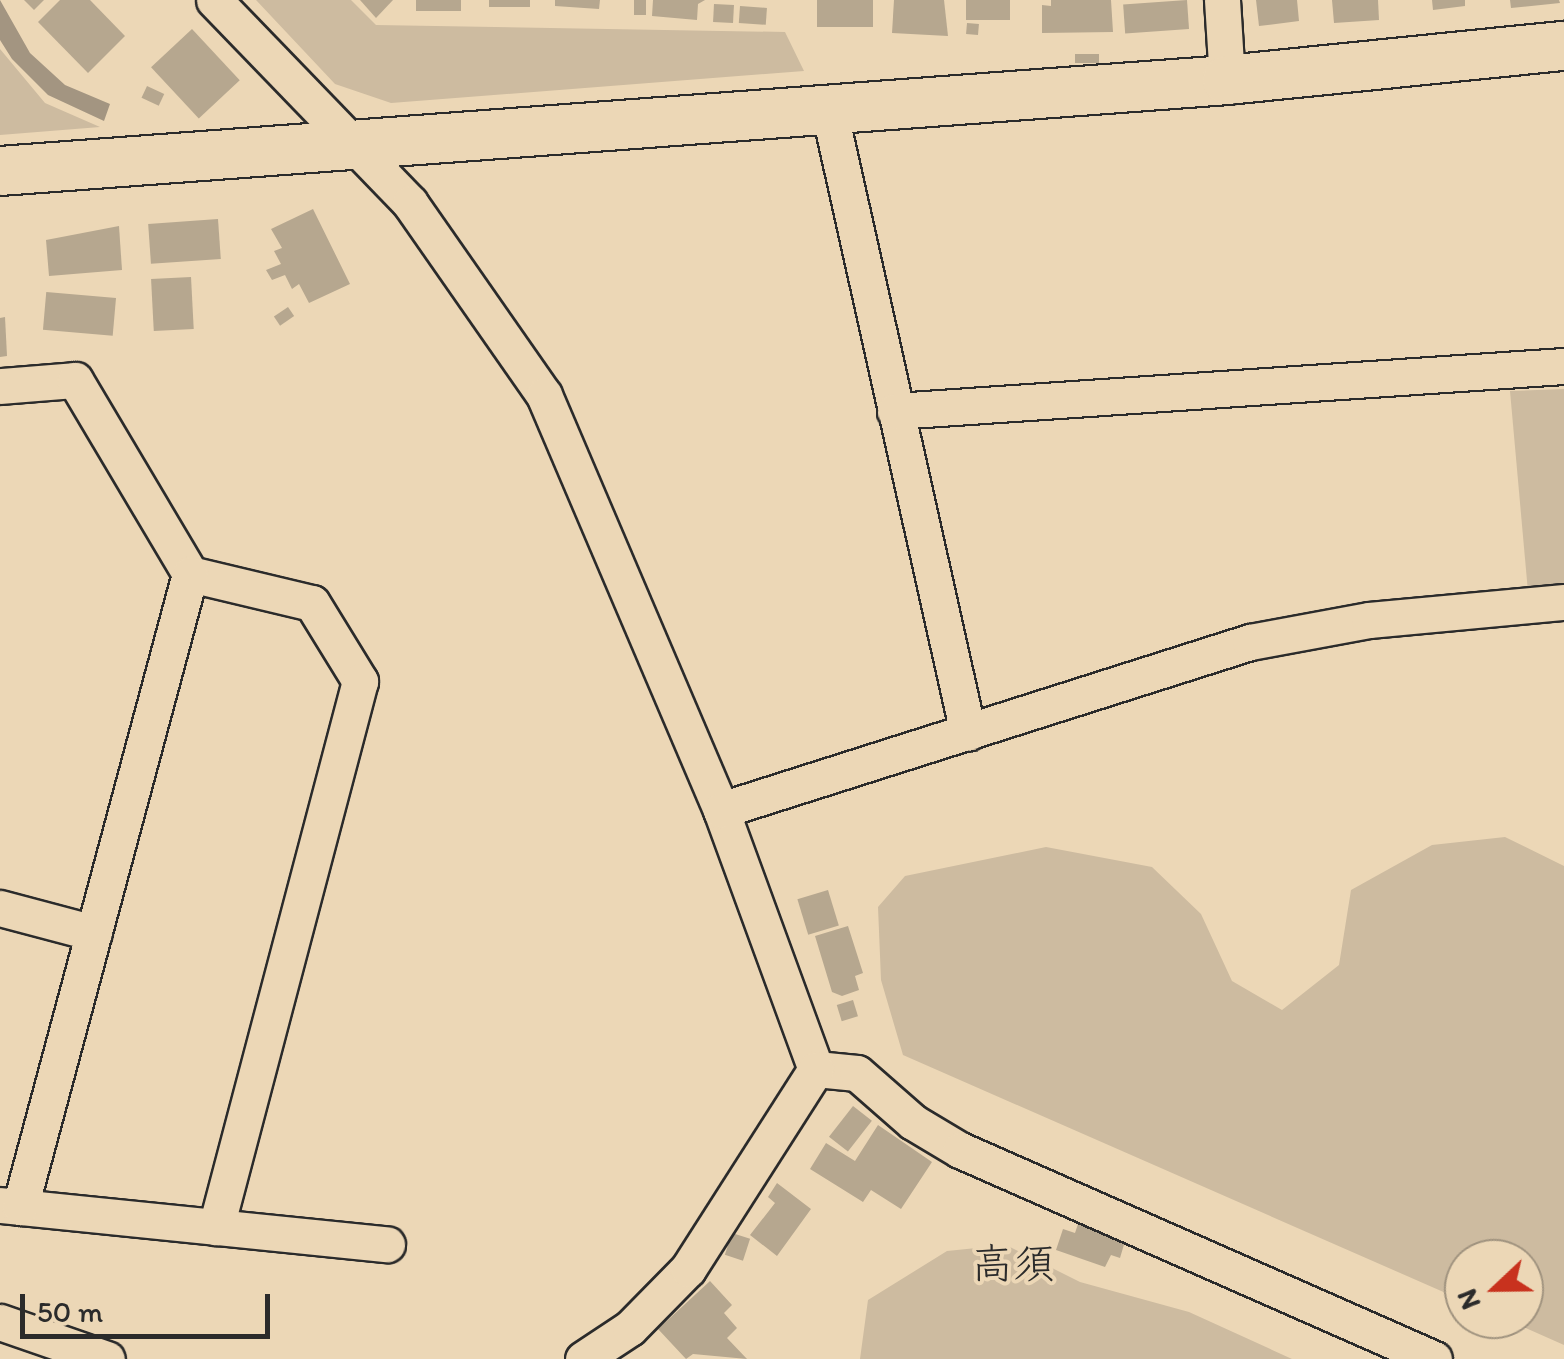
<!DOCTYPE html>
<html>
<head>
<meta charset="utf-8">
<style>
  body { margin:0 }
  #map { position:relative; width:1564px; height:1359px; overflow:hidden; background:#ecd7b6; font-family:Itim,"Klee One",sans-serif }
  div>[style] { position:absolute }
  [style*='--x'] { left:calc(var(--x)*1px); top:calc(var(--y)*1px); width:calc(var(--w)*1px); rotate:calc(var(--a)*1deg) }
  .green>* { inset:0; background:#cdbba0 }
  .water>* { inset:0; background:#a39581 }
  .building>* { inset:0; background:#b6a78f; transform-origin:0 0 }
  .roads { filter:drop-shadow(2px 0 #2b2b2b) drop-shadow(-2px 0 #2b2b2b) drop-shadow(0 2px #2b2b2b) drop-shadow(0 -2px #2b2b2b) }
  .street>* { height:35px; margin:-17.5px; padding:0 17.5px; transform-origin:17.5px; border-radius:17.5px; background:#ecd7b6 }
  .secondary>* { height:48px; margin:-24px; padding:0 24px; transform-origin:24px; border-radius:24px; background:#ecd7b6 }
  span { translate:-50% -50%; white-space:nowrap; text-align:center; line-height:1.15; -webkit-text-stroke:8px #ecd7b6; paint-order:stroke }
  .quarter-label { font-size:42px; color:#2b2b2b }
  .north { position:absolute; left:1444px; top:1239px; width:100px; height:100px; box-sizing:border-box; background:#ecd7b6; border:2px solid #9f927e; border-radius:50%; rotate:248deg; font-size:28px; font-weight:700; line-height:40px; text-align:center; color:#2b2b2b }
  .north::after { content:''; display:block; margin:auto; width:35px; height:45px; background:#c8321e; clip-path:polygon(50% 0,100% 100%,50% 72%,0 100%) }
  .scale { position:absolute; left:20px; top:1294px; width:250px; height:45px; box-sizing:border-box; border:5px solid #2b2b2b; border-top:0; padding-left:12px; font-size:30px; line-height:35px; white-space:nowrap; color:#2b2b2b; -webkit-text-stroke:8px #ecd7b6; paint-order:stroke }
</style>
</head>
<body>
<div id="map">
  <div class="green">
    <i style="clip-path:polygon(256px 0,351px 0,376px 25px,785px 32px,804px 71px,391px 103px,335px 84px)"></i>
    <i style="clip-path:polygon(0 49px,45px 103px,100px 127px,0 135px)"></i>
    <i style="clip-path:polygon(1564px 389px,1564px 589px,1528px 592px,1510px 391px)"></i>
    <i style="clip-path:polygon(1505px 837px,1564px 866px,1564px 1345px,1505px 1319px,1524px 1319px,1524px 1259px,1464px 1259px,1464px 1301px,903px 1055px,881px 980px,878px 907px,905px 876px,1046px 847px,1152px 867px,1201px 914px,1232px 981px,1282px 1010px,1339px 965px,1351px 890px,1432px 845px)"></i>
    <i style="clip-path:polygon(1006px 1245px,1080px 1282px,1189px 1312px,1292px 1359px,860px 1359px,868px 1300px,947px 1251px)"></i>
  </div>
  <div class="water">
    <i style="clip-path:polygon(0 0,30px 53px,65px 85px,110px 104px,104px 121px,48px 95px,12px 59px,0 40px)"></i>
  </div>
  <div class="building">
    <i style="clip-path:polygon(24px 0,44px 0,34px 10px)"></i>
    <i style="clip-path:polygon(60px 0,90px 0,125px 36px,88px 73px,38px 22px)"></i>
    <i style="clip-path:polygon(360px 0,393px 0,376px 18px)"></i>
    <i style="left:416px;top:0;width:45px;height:11px"></i>
    <i style="left:489px;top:0;width:41px;height:7px"></i>
    <i style="clip-path:polygon(555px 0,600px 0,599px 9px,555px 6px)"></i>
    <i style="left:634px;top:0;width:12px;height:15px"></i>
    <i style="clip-path:polygon(653px 0,705px 0,698px 4px,697px 20px,652px 16px)"></i>
    <i style="left:817px;top:0;width:56px;height:27px"></i>
    <i style="clip-path:polygon(894px 0,944px 0,948px 36px,892px 33px)"></i>
    <i style="left:966px;top:0;width:44px;height:20px"></i>
    <i style="clip-path:polygon(1051px 0,1111px 0,1113px 32px,1042px 33px,1042px 5px,1051px 6px)"></i>
    <i style="left:1187px;top:0;width:29px;height:64px;rotate:86deg"></i>
    <i style="clip-path:polygon(1256px 0,1297px 0,1299px 21px,1259px 26px)"></i>
    <i style="clip-path:polygon(1332px 0,1378px 0,1379px 20px,1334px 23px)"></i>
    <i style="clip-path:polygon(1432px 0,1465px 0,1465px 6px,1433px 10px)"></i>
    <i style="clip-path:polygon(1510px 0,1559px 0,1560px 3px,1511px 8px)"></i>
    <i style="left:714px;top:4px;width:20px;height:18px;rotate:3deg"></i>
    <i style="left:740px;top:6px;width:27px;height:17px;rotate:4deg"></i>
    <i style="left:967px;top:23px;width:12px;height:11px;rotate:5deg"></i>
    <i style="left:192px;top:29px;width:70px;height:56px;rotate:47deg"></i>
    <i style="left:1099px;top:54px;width:9px;height:24px;rotate:90deg"></i>
    <i style="left:147px;top:86px;width:19px;height:13px;rotate:25deg"></i>
    <i style="clip-path:polygon(313px 209px,350px 284px,309px 303px,299px 284px,292px 289px,285px 275px,272px 280px,266px 270px,281px 264px,274px 251px,282px 248px,271px 229px)"></i>
    <i style="left:218px;top:219px;width:40px;height:70px;rotate:86deg"></i>
    <i style="clip-path:polygon(119px 226px,122px 270px,49px 276px,46px 240px)"></i>
    <i style="left:191px;top:277px;width:52px;height:40px;rotate:87deg"></i>
    <i style="left:116px;top:298px;width:38px;height:70px;rotate:95deg"></i>
    <i style="left:288px;top:307px;width:11px;height:17px;rotate:56deg"></i>
    <i style="clip-path:polygon(5px 317px,7px 356px,0 357px,0 318px)"></i>
    <i style="left:828px;top:890px;width:37px;height:32px;rotate:73deg"></i>
    <i style="clip-path:polygon(848px 926px,863px 973px,855px 976px,859px 990px,842px 996px,832px 992px,815px 936px)"></i>
    <i style="left:853px;top:1000px;width:17px;height:17px;rotate:73deg"></i>
    <i style="left:853px;top:1106px;width:24px;height:39px;rotate:38deg"></i>
    <i style="clip-path:polygon(878px 1125px,932px 1162px,901px 1209px,871px 1190px,863px 1202px,810px 1169px,826px 1143px,855px 1161px)"></i>
    <i style="clip-path:polygon(777px 1183px,811px 1209px,777px 1256px,750px 1235px,775px 1203px,768px 1197px)"></i>
    <i style="clip-path:polygon(1081px 1215px,1128px 1231px,1120px 1258px,1111px 1255px,1105px 1267px,1056px 1250px,1063px 1229px,1075px 1233px)"></i>
    <i style="left:732px;top:1233px;width:19px;height:23px;rotate:18deg"></i>
    <i style="clip-path:polygon(710px 1281px,732px 1305px,724px 1313px,737px 1328px,727px 1338px,747px 1359px,693px 1354px,686px 1359px,658px 1329px)"></i>
  </div>
  <div class="roads">
    <div class="street">
      <i style="--x:214;--y:0;--w:282;--a:46"></i>
      <i style="--x:410;--y:203;--w:234;--a:55.1"></i>
      <i style="--x:544;--y:395;--w:451;--a:66.9"></i>
      <i style="--x:721;--y:810;--w:276;--a:69.9"></i>
      <i style="--x:1222;--y:0;--w:80;--a:86.4"></i>
      <i style="--x:829;--y:110;--w:638;--a:77.42"></i>
      <i style="--x:0;--y:386;--w:75;--a:-4.6"></i>
      <i style="--x:75;--y:380;--w:226;--a:59.3"></i>
      <i style="--x:190;--y:574;--w:125;--a:13.4"></i>
      <i style="--x:312;--y:603;--w:92;--a:58.4"></i>
      <i style="--x:360;--y:681;--w:565;--a:104.77"></i>
      <i style="--x:895;--y:411;--w:671;--a:-3.85"></i>
      <i style="--x:721;--y:810;--w:555;--a:-17.62"></i>
      <i style="--x:1250;--y:642;--w:121;--a:-10.5"></i>
      <i style="--x:1369;--y:620;--w:196;--a:-5.3"></i>
      <i style="--x:0;--y:908;--w:97;--a:14.9"></i>
      <i style="--x:816;--y:1069;--w:41;--a:5.6"></i>
      <i style="--x:857;--y:1073;--w:74;--a:41.2"></i>
      <i style="--x:913;--y:1122;--w:55;--a:30.8"></i>
      <i style="--x:960;--y:1150;--w:518;--a:23.79"></i>
      <i style="--x:0;--y:1205;--w:389;--a:5.8"></i>
      <i style="--x:20;--y:1207;--w:655;--a:-74.97"></i>
      <i style="--x:0;--y:1322;--w:113;--a:19.1"></i>
      <i style="--x:583;--y:1359;--w:56;--a:-33.4"></i>
      <i style="--x:630;--y:1328;--w:83;--a:-45.5"></i>
      <i style="--x:688;--y:1269;--w:237;--a:-57.4"></i>
    </div>
    <div class="secondary">
      <i style="--x:0;--y:171;--w:1230;--a:-4.24"></i>
      <i style="--x:1227;--y:80;--w:339;--a:-5.8"></i>
    </div>
  </div>
  <div class="quarter-label">
    <span style="left:1013px;top:1264px">高須</span>
  </div>
  <div class="north">N</div>
  <div class="scale">50 m</div>
</div>
</body>
</html>
